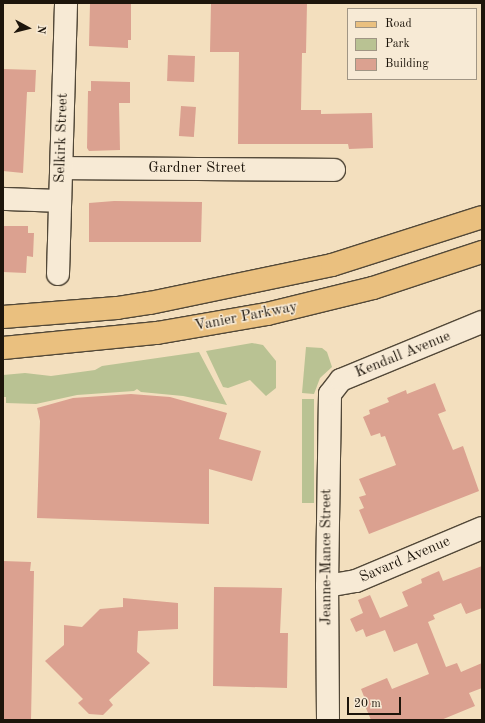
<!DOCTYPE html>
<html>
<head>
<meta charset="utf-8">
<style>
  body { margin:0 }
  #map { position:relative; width:485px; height:723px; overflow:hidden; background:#f3dfbe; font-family:"Old Standard TT",serif }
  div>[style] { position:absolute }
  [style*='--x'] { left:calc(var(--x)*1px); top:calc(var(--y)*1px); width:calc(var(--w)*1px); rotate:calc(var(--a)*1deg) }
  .green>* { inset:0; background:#b9c293; transform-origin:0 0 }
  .building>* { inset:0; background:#dba190; transform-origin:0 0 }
  .roads { filter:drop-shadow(1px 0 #524838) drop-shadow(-1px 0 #524838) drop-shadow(0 1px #524838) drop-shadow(0 -1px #524838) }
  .minor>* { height:22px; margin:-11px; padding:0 11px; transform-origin:11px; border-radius:11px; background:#f7ead5 }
  .major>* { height:22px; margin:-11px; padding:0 11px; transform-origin:11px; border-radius:11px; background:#eac07f }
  span { translate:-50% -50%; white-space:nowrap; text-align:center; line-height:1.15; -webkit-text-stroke:3px #f7ead5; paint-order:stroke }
  .street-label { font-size:15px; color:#1d150b }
  .frame { position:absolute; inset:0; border:4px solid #1d150b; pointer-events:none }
  .legend { position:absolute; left:347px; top:8px; width:130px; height:72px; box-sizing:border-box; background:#f7ead5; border:1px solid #a09584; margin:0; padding:5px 7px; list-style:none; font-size:12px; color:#1d150b }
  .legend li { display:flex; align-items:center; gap:8px; height:20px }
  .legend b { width:20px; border:1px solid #a09584 }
  .north { position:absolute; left:8px; top:8px; width:40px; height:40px; -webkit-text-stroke:3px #f7ead5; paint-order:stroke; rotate:97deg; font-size:11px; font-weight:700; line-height:16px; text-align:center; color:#1d150b }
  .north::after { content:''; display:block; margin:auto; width:14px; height:18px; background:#1d150b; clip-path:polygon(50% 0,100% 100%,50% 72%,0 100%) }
  .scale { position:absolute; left:347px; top:697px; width:54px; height:18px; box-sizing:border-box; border:2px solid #1d150b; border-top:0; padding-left:5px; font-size:12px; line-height:14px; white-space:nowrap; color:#1d150b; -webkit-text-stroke:3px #f7ead5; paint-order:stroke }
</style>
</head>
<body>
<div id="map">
  <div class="green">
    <i style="clip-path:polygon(252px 343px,263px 345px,276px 361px,276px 388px,266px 396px,250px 380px,228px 388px,223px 387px,206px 351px)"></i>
    <i style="clip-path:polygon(306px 347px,322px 348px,327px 352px,332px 367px,320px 378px,314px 394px,302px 393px)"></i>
    <i style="clip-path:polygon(199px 352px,227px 405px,183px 396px,141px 392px,137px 389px,134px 391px,77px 395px,36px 404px,6px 403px,6px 397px,3px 397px,3px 375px,25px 373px,51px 376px,95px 370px,102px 366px)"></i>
    <i style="left:302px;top:399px;width:12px;height:104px"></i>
  </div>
  <div class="building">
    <i style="clip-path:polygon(90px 3px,131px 3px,131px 40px,128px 40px,128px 48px,89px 46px)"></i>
    <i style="clip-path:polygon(211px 3px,307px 3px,306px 53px,302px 53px,301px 110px,321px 110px,321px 114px,372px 113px,373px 148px,349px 149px,348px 144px,238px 144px,239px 52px,210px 52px)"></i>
    <i style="left:168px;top:55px;width:27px;height:26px;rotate:2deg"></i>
    <i style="clip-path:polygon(3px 69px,36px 70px,35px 92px,27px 92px,23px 173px,3px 171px)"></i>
    <i style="clip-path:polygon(91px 81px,130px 82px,130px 103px,119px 103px,120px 150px,89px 151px,87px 148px,88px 91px,91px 91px)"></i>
    <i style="left:181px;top:106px;width:15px;height:30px;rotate:4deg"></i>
    <i style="clip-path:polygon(114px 201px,202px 202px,201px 242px,89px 242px,89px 203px)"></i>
    <i style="clip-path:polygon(4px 226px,28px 226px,28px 233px,34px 233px,33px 257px,27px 256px,26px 273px,3px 272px)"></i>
    <i style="clip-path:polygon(435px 383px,446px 411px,438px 414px,453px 450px,463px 446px,479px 491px,369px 534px,359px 510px,364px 508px,359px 497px,366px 495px,359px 479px,396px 465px,385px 436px,381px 437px,380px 433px,371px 436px,363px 417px,370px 414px,369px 410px,389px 402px,387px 398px,406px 390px,407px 394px)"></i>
    <i style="clip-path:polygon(131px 394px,170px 397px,227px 413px,219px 439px,261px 451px,252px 481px,209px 469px,209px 524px,37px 518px,40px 421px,37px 408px,73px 398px)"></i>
    <i style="clip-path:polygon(3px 561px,31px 562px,30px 571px,34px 571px,31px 720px,3px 720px)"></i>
    <i style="clip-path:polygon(482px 566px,482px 608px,466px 614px,461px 603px,433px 615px,435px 619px,428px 622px,446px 667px,457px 663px,461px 672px,482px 663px,482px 688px,469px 693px,475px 706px,441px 720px,371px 720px,363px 701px,365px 699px,361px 689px,387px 678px,392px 689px,429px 674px,417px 643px,394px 652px,385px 630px,366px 637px,363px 629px,356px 632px,350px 619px,363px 613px,358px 600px,370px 595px,384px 627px,380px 618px,408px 606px,402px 592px,422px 583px,421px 579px,439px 571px,443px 581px)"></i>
    <i style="clip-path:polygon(214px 587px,282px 588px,280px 633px,288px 633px,287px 688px,213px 686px)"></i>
    <i style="clip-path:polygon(123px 598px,178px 603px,178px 629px,138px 631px,137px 652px,150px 663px,109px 700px,113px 705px,103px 715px,89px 714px,78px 703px,83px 699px,45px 661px,64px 645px,64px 625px,82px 627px,100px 609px,123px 607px)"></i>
  </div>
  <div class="roads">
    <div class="minor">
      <i style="--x:61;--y:168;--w:273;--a:0.4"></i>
      <i style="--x:3;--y:199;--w:57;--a:2"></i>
      <i style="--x:58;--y:274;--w:271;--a:-88.3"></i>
      <i style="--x:327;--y:586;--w:29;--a:-10"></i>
      <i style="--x:356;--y:581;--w:137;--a:-22.8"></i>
      <i style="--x:328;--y:720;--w:134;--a:-90.4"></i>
      <i style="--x:327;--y:586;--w:192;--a:-89.1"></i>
      <i style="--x:330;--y:394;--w:18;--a:-52"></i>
      <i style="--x:341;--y:380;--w:152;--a:-22.4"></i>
    </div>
    <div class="major">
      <i style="--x:3;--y:317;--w:114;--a:-4.5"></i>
      <i style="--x:117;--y:308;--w:33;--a:-9"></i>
      <i style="--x:150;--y:303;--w:186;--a:-11.8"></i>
      <i style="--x:332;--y:265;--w:157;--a:-17.7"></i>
      <i style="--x:3;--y:348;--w:155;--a:-5.6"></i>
      <i style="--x:157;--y:333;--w:112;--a:-9.8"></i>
      <i style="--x:267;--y:314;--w:109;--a:-13.8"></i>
      <i style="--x:373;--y:288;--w:115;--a:-18.3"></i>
    </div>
  </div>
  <div class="street-label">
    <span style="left:62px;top:138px;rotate:-88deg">Selkirk Street</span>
    <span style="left:197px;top:169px">Gardner Street</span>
    <span style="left:246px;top:317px;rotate:-11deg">Vanier Parkway</span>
    <span style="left:403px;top:355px;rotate:-22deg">Kendall Avenue</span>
    <span style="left:327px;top:557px;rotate:-90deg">Jeanne-Mance Street</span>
    <span style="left:405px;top:560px;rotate:-23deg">Savard Avenue</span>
  </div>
  <div class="frame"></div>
  <ul class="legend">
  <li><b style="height:5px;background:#eac07f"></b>Road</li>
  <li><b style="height:11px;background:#b9c293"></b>Park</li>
  <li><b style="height:11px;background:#dba190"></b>Building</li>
  </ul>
  <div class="north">N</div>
  <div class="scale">20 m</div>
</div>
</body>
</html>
